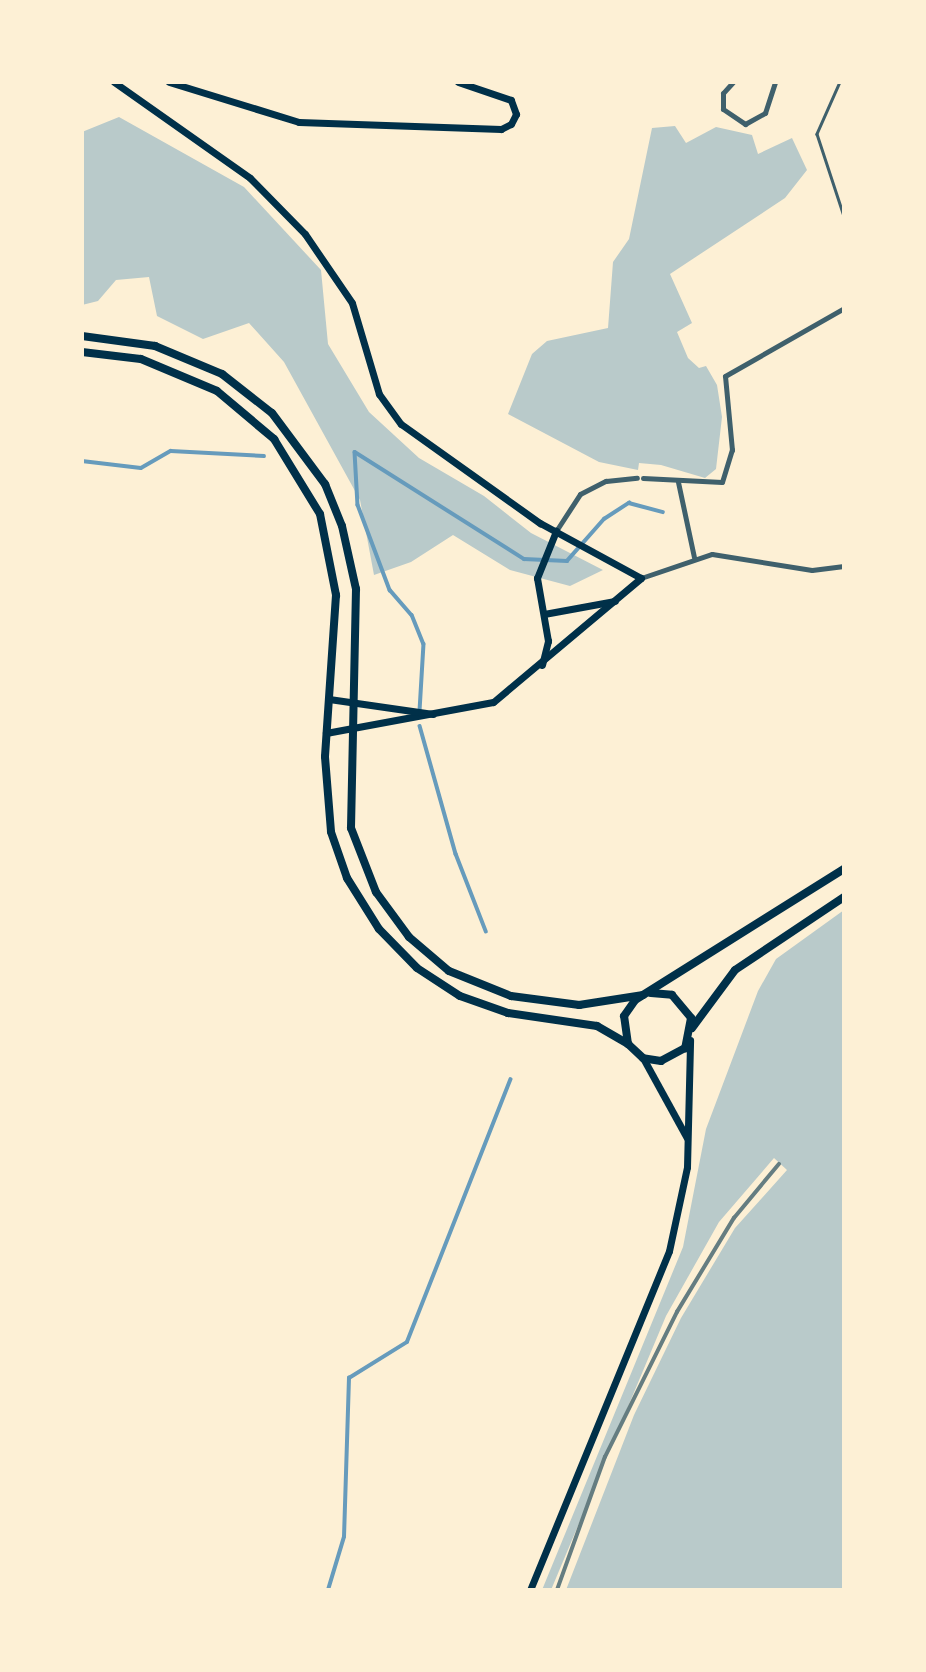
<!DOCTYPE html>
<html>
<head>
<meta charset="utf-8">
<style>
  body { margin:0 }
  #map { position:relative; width:926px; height:1672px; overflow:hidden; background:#fdf0d5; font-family:"Fira Sans",sans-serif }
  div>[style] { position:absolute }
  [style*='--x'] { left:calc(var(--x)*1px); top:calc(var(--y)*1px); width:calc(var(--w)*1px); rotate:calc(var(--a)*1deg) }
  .green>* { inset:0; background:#b9caca }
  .stream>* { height:3.5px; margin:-1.75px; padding:0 1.75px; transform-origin:1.75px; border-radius:1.75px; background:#669bbc }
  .service>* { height:2.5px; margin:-1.25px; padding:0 1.25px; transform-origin:1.25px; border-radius:1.25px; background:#3f606c }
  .minor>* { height:5px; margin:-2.5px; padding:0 2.5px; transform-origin:2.5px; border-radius:2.5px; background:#3f606c }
  .secondary>* { height:7px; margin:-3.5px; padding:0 3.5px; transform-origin:3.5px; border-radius:3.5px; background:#003049 }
  .primary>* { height:8px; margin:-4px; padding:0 4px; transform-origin:4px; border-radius:4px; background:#003049 }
  .rail>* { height:3.5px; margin:-1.75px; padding:0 1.75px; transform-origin:1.75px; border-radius:1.75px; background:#657d81 }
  span { translate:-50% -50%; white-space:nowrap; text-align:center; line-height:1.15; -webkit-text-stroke:6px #fdf0d5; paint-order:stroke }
  .frame { position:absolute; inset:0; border:84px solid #fdf0d5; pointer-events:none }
</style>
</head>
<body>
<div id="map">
  <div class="green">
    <i style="clip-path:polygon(119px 117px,244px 187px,321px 270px,328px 344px,369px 412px,419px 458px,484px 496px,531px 533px,603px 570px,570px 586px,510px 570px,453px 535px,411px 562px,374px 575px,360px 500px,284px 362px,249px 323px,203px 339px,157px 316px,149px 277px,116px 280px,98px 301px,82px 305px,82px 132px)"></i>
    <i style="clip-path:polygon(675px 126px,686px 143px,716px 127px,752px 135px,758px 154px,792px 138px,807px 170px,785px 198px,670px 274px,692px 323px,677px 332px,688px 358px,699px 368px,706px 366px,717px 385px,722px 417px,716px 469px,705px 478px,661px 465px,639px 463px,638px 470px,599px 462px,508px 414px,532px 354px,547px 341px,608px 328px,613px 262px,629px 239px,652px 128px)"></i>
    <i style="clip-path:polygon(844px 910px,844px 1590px,566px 1590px,634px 1415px,681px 1318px,735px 1228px,787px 1170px,774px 1158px,719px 1222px,666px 1316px,551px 1590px,542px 1590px,683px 1247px,706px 1129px,758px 991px,776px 959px)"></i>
  </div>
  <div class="stream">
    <i style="--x:355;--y:452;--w:200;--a:32.3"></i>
    <i style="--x:524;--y:559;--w:43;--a:2.7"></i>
    <i style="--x:567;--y:561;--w:56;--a:-48.6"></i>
    <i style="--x:604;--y:519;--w:30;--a:-33"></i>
    <i style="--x:629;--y:503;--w:35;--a:15"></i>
    <i style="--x:355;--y:452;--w:53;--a:86.8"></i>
    <i style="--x:358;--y:505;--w:91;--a:69.4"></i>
    <i style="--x:390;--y:590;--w:33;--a:49"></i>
    <i style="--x:412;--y:615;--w:31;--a:68"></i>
    <i style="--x:424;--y:644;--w:67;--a:93.4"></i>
    <i style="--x:82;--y:461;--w:59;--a:6.8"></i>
    <i style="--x:141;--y:468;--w:34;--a:-30"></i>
    <i style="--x:171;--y:451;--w:93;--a:3.1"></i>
    <i style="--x:420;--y:726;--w:133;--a:74.3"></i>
    <i style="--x:456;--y:854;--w:83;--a:68.7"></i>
    <i style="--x:328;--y:1590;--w:55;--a:-73.2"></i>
    <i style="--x:344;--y:1537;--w:159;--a:-88.2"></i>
    <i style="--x:349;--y:1378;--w:68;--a:-31.8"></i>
    <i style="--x:407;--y:1342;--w:282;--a:-68.5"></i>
  </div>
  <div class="service">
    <i style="--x:840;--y:82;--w:57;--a:113.9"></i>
    <i style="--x:817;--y:134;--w:86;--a:71.8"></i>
  </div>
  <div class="minor">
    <i style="--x:733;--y:82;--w:15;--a:132"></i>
    <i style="--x:723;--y:93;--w:16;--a:90"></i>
    <i style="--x:723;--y:109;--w:27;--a:34"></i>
    <i style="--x:745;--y:124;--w:23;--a:-29"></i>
    <i style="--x:765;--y:113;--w:33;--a:-72"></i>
    <i style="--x:643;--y:478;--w:79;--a:2.9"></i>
    <i style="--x:722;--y:482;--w:34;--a:-73"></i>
    <i style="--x:732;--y:450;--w:74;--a:-95.4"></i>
    <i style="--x:725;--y:376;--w:137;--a:-29.7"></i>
    <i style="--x:678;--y:482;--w:77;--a:78"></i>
    <i style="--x:556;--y:531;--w:44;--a:-57"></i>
    <i style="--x:580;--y:494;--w:29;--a:-27"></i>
    <i style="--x:606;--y:481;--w:31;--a:-6"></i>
    <i style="--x:641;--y:578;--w:75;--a:-18.7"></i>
    <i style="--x:712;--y:554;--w:101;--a:9.1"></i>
    <i style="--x:812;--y:570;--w:32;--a:-7"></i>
  </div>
  <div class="secondary">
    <i style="--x:114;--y:82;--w:166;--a:35.2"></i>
    <i style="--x:250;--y:178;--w:78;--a:45.5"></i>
    <i style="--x:305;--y:234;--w:83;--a:55.7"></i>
    <i style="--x:352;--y:303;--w:95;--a:73.5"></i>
    <i style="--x:379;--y:394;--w:37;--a:54"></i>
    <i style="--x:401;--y:424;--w:171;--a:35.5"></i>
    <i style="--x:540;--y:523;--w:115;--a:28.6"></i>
    <i style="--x:641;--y:578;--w:193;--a:140"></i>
    <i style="--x:493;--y:702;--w:170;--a:169.5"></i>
    <i style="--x:169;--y:82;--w:136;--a:17.1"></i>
    <i style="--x:299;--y:122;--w:202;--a:2"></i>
    <i style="--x:501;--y:129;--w:11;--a:-27"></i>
    <i style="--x:511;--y:124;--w:11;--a:-63"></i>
    <i style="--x:516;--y:114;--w:15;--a:-110"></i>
    <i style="--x:511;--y:100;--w:56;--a:-161.2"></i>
    <i style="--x:544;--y:614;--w:72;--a:-10.4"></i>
    <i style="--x:542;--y:665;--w:25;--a:-76"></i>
    <i style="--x:548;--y:641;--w:64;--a:-99.9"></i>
    <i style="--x:537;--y:578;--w:51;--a:-68"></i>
    <i style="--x:329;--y:699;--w:105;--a:8.2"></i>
    <i style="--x:643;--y:1058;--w:91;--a:61.2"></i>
    <i style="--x:530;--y:1590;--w:366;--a:-67.7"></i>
    <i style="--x:669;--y:1251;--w:86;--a:-77.9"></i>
    <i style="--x:687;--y:1167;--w:127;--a:-88.6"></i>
  </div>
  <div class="primary">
    <i style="--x:82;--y:336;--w:74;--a:7.8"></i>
    <i style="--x:155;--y:346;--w:73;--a:22.7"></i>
    <i style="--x:222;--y:374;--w:63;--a:38"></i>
    <i style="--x:272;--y:413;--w:89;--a:53.3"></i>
    <i style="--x:325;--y:484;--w:45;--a:68"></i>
    <i style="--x:342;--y:526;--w:65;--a:77.5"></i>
    <i style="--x:356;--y:589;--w:239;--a:91.2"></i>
    <i style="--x:351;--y:828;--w:69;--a:68.7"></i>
    <i style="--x:376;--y:892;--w:56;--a:53.7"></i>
    <i style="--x:409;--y:937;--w:52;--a:40.4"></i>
    <i style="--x:449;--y:971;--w:67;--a:22"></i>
    <i style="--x:511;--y:996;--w:69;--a:7.5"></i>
    <i style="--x:579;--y:1005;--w:65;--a:-8.9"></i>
    <i style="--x:82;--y:352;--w:59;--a:6.8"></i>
    <i style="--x:141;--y:359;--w:82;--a:22.8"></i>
    <i style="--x:217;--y:391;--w:75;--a:40.1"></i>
    <i style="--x:274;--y:439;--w:88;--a:58.5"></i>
    <i style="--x:320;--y:514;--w:83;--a:78.8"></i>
    <i style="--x:336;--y:595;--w:162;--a:93.9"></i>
    <i style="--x:325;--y:757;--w:75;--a:85.4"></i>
    <i style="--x:331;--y:832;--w:49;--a:70.8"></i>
    <i style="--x:347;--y:878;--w:60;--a:57.9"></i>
    <i style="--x:379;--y:929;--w:54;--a:45.7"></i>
    <i style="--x:417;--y:968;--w:51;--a:33.1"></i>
    <i style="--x:460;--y:996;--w:51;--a:19.5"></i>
    <i style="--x:508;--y:1013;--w:90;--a:8.3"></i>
    <i style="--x:597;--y:1026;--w:36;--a:30"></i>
    <i style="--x:651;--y:993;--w:21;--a:5"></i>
    <i style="--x:672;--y:995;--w:30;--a:50"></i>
    <i style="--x:691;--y:1018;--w:31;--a:101"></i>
    <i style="--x:685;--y:1048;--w:27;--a:152"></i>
    <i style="--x:661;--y:1061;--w:18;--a:-171"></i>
    <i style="--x:643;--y:1058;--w:21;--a:-137"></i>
    <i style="--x:628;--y:1044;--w:28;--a:-98"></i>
    <i style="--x:624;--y:1016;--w:19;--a:-55"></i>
    <i style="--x:635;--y:1000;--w:247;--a:-32.1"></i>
    <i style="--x:692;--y:1028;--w:72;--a:-53.4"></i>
    <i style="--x:735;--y:970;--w:131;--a:-33.8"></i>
  </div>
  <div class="rail">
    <i style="--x:557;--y:1590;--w:141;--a:-70.2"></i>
    <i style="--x:605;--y:1457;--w:162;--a:-63.6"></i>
    <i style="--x:677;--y:1312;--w:110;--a:-58.8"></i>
    <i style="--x:734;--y:1218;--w:70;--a:-50.2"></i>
  </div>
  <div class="frame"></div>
</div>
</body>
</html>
